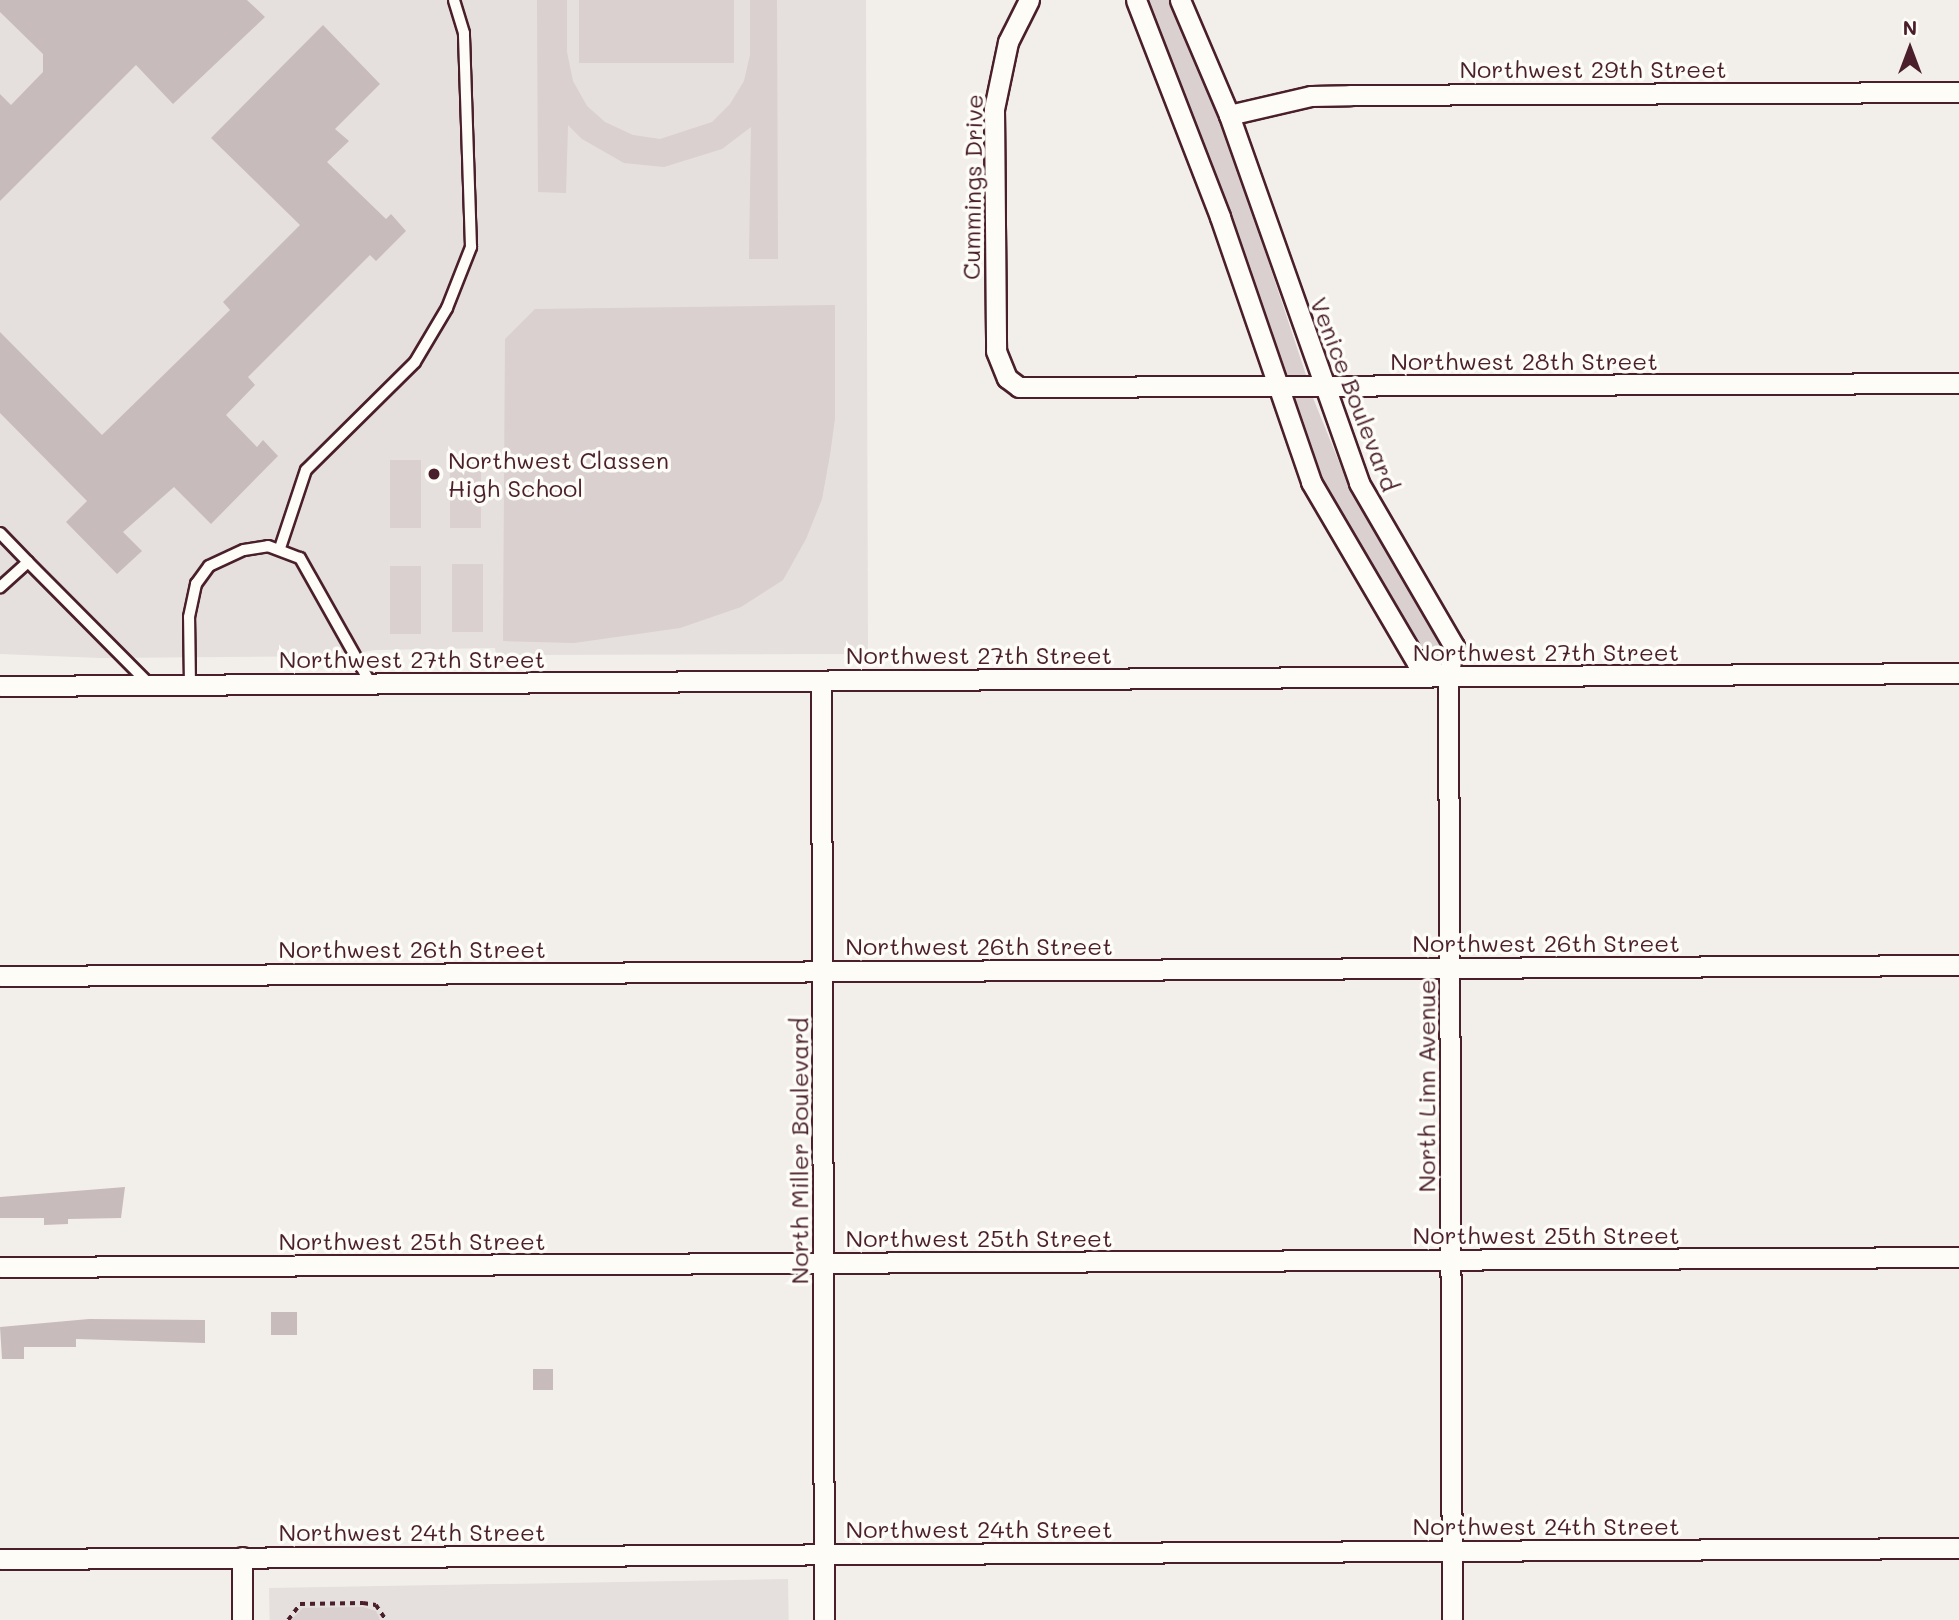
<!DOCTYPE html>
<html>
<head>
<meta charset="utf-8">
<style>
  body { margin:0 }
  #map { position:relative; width:1959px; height:1620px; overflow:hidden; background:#f2efeb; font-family:Mali,sans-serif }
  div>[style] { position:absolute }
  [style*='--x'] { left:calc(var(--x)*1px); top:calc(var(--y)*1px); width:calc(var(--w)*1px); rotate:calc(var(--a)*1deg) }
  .built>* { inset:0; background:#e5dfdd; transform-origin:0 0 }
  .green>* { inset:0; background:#d9d0cf; transform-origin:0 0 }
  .building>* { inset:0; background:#c8bbbb; transform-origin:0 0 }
  .path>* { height:3.5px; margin-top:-1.75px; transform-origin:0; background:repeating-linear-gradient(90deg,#4a1f2b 0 5px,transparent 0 10px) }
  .roads { filter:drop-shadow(2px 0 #4a1f2b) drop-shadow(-2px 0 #4a1f2b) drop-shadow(0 2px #4a1f2b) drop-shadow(0 -2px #4a1f2b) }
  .lane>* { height:10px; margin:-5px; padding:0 5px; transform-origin:5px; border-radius:5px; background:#fdfcf7 }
  .street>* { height:19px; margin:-9.5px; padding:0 9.5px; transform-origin:9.5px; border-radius:9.5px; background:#fdfcf7 }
  .dots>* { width:19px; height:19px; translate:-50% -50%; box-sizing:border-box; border:4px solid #fdfcf7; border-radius:50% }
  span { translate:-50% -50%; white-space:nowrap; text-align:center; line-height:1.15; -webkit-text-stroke:7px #fdfcf7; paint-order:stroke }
  .street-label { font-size:24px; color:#4a1f2b }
  .poi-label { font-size:24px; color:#4a1f2b }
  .left { translate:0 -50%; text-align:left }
  .north { position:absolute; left:1875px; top:14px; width:70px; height:70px; -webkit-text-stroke:5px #fdfcf7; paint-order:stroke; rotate:0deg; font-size:19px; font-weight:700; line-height:28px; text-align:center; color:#4a1f2b }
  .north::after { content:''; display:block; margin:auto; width:24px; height:32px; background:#4a1f2b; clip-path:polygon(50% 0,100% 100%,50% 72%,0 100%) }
</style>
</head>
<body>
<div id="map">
  <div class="built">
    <i style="clip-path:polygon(0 0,866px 0,868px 654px,496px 655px,495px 648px,375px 650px,341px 656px,101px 658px,0 654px)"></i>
    <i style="left:788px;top:1579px;width:41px;height:519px;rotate:89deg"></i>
  </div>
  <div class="green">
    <i style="clip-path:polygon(537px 0,567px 0,567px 52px,573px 81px,587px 106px,605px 122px,633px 135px,660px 139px,712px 122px,730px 104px,744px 81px,750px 55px,750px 0,777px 0,778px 259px,749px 259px,751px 127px,722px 149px,664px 167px,624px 163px,582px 139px,568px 125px,566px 193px,538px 192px)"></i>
    <i style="left:579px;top:0;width:155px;height:63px"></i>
    <i style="clip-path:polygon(1145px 0,1170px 0,1220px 116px,1307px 378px,1290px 377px,1280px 367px)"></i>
    <i style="clip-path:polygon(835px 305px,835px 418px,830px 455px,822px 499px,806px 539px,783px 580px,741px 607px,680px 628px,574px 643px,503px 641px,505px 339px,535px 309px)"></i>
    <i style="clip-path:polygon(1289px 393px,1311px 393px,1350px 489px,1443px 649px,1434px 663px,1416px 643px,1336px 511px)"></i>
    <i style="left:421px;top:460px;width:68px;height:31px;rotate:90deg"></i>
    <i style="left:450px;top:461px;width:31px;height:67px"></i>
    <i style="left:452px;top:564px;width:31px;height:68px"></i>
    <i style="left:390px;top:566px;width:31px;height:68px"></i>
    <i style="clip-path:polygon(363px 1607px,376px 1611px,380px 1620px,291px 1620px,303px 1608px)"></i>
  </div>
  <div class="building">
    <i style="clip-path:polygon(0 0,247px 0,265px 17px,173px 104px,136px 65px,0 201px,0 94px,11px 105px,43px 72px,43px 54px,0 12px)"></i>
    <i style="clip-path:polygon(323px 25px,380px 84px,335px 129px,349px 141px,327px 162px,386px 219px,391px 214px,406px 231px,376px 261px,370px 255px,248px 377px,255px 385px,226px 415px,257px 447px,263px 440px,278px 456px,211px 524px,174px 487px,123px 532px,142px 551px,117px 574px,66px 522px,87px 501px,0 413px,0 332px,102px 435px,230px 310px,223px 302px,300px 225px,211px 138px)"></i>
    <i style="clip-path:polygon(125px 1187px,121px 1218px,68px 1219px,68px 1224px,44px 1225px,44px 1218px,0 1218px,0 1197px)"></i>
    <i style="left:271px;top:1312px;width:26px;height:23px"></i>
    <i style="clip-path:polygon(89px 1319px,205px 1320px,205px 1343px,76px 1339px,76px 1347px,24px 1347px,24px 1359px,2px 1359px,0 1327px)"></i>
    <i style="left:533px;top:1369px;width:20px;height:21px"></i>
  </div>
  <div class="path">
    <i style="--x:288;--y:1620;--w:20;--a:-53"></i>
    <i style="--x:300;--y:1604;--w:63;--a:-0.9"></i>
    <i style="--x:363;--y:1603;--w:13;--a:9"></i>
    <i style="--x:376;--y:1605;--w:18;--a:56"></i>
  </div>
  <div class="roads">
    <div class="lane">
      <i style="--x:0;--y:533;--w:40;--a:46"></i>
      <i style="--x:28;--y:562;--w:38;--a:138"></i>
      <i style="--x:280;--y:548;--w:82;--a:-71.6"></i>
      <i style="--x:306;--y:470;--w:153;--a:-44.7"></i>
      <i style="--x:415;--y:362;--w:63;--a:-59.3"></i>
      <i style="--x:447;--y:308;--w:66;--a:-68.5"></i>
      <i style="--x:471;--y:247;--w:214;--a:-91.9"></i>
      <i style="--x:464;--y:33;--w:34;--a:-107"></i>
      <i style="--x:28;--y:562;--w:170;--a:45.2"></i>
      <i style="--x:190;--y:685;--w:68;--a:-90.8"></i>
      <i style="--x:189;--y:617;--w:34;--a:-78"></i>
      <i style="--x:196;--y:584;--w:22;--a:-54"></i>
      <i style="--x:209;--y:566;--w:38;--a:-25"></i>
      <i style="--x:244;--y:550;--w:24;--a:-9"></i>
      <i style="--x:268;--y:546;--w:34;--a:21"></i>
      <i style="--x:300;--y:558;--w:145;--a:60.6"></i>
    </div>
    <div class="street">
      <i style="--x:1029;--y:0;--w:47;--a:116.6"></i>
      <i style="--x:1008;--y:42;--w:68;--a:101.8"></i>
      <i style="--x:994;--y:109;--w:242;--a:89.5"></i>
      <i style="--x:996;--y:351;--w:29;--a:68"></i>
      <i style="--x:1007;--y:378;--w:15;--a:37"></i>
      <i style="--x:1019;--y:387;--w:940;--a:-0.24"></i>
      <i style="--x:1136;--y:0;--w:233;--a:68.8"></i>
      <i style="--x:1220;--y:217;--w:280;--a:71"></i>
      <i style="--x:1311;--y:482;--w:210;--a:59.6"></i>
      <i style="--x:1417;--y:663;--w:26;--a:25"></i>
      <i style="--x:1180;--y:0;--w:125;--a:66.9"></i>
      <i style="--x:1229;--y:115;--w:390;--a:70.5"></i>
      <i style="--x:1359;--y:483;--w:189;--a:59.8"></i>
      <i style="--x:1454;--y:646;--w:32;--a:101"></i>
      <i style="--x:1448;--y:677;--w:943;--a:89.76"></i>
      <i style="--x:1229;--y:115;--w:84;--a:-13"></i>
      <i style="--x:1311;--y:96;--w:39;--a:-1"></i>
      <i style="--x:1350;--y:95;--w:609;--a:-0.28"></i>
      <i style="--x:821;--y:681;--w:939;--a:89.82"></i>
      <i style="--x:0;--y:686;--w:1959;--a:-0.38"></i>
      <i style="--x:0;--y:976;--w:1959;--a:-0.32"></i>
      <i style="--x:0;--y:1267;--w:1959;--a:-0.29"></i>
      <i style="--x:242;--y:1557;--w:63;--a:90"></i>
      <i style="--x:0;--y:1559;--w:1959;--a:-0.32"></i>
    </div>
  </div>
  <div class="dots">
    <i style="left:434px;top:474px;background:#4a1f2b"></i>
  </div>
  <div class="street-label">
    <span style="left:1593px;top:69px">Northwest 29th Street</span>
    <span style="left:972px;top:187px;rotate:-89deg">Cummings Drive</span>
    <span style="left:1524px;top:361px">Northwest 28th Street</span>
    <span style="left:1355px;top:394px;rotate:69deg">Venice Boulevard</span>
    <span style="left:1546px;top:652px">Northwest 27th Street</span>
    <span style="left:979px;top:655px">Northwest 27th Street</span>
    <span style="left:412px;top:659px">Northwest 27th Street</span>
    <span style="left:1546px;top:943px">Northwest 26th Street</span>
    <span style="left:979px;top:946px">Northwest 26th Street</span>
    <span style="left:412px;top:949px">Northwest 26th Street</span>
    <span style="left:1426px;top:1086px;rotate:-90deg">North Linn Avenue</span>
    <span style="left:799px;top:1151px;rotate:-90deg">North Miller Boulevard</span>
    <span style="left:1546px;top:1235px">Northwest 25th Street</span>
    <span style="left:979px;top:1238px">Northwest 25th Street</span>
    <span style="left:412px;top:1241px">Northwest 25th Street</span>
    <span style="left:1546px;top:1526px">Northwest 24th Street</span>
    <span style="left:979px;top:1529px">Northwest 24th Street</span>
    <span style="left:412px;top:1532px">Northwest 24th Street</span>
  </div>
  <div class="poi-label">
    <span class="left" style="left:448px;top:474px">Northwest Classen<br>High School</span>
  </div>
  <div class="north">N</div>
</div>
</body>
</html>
